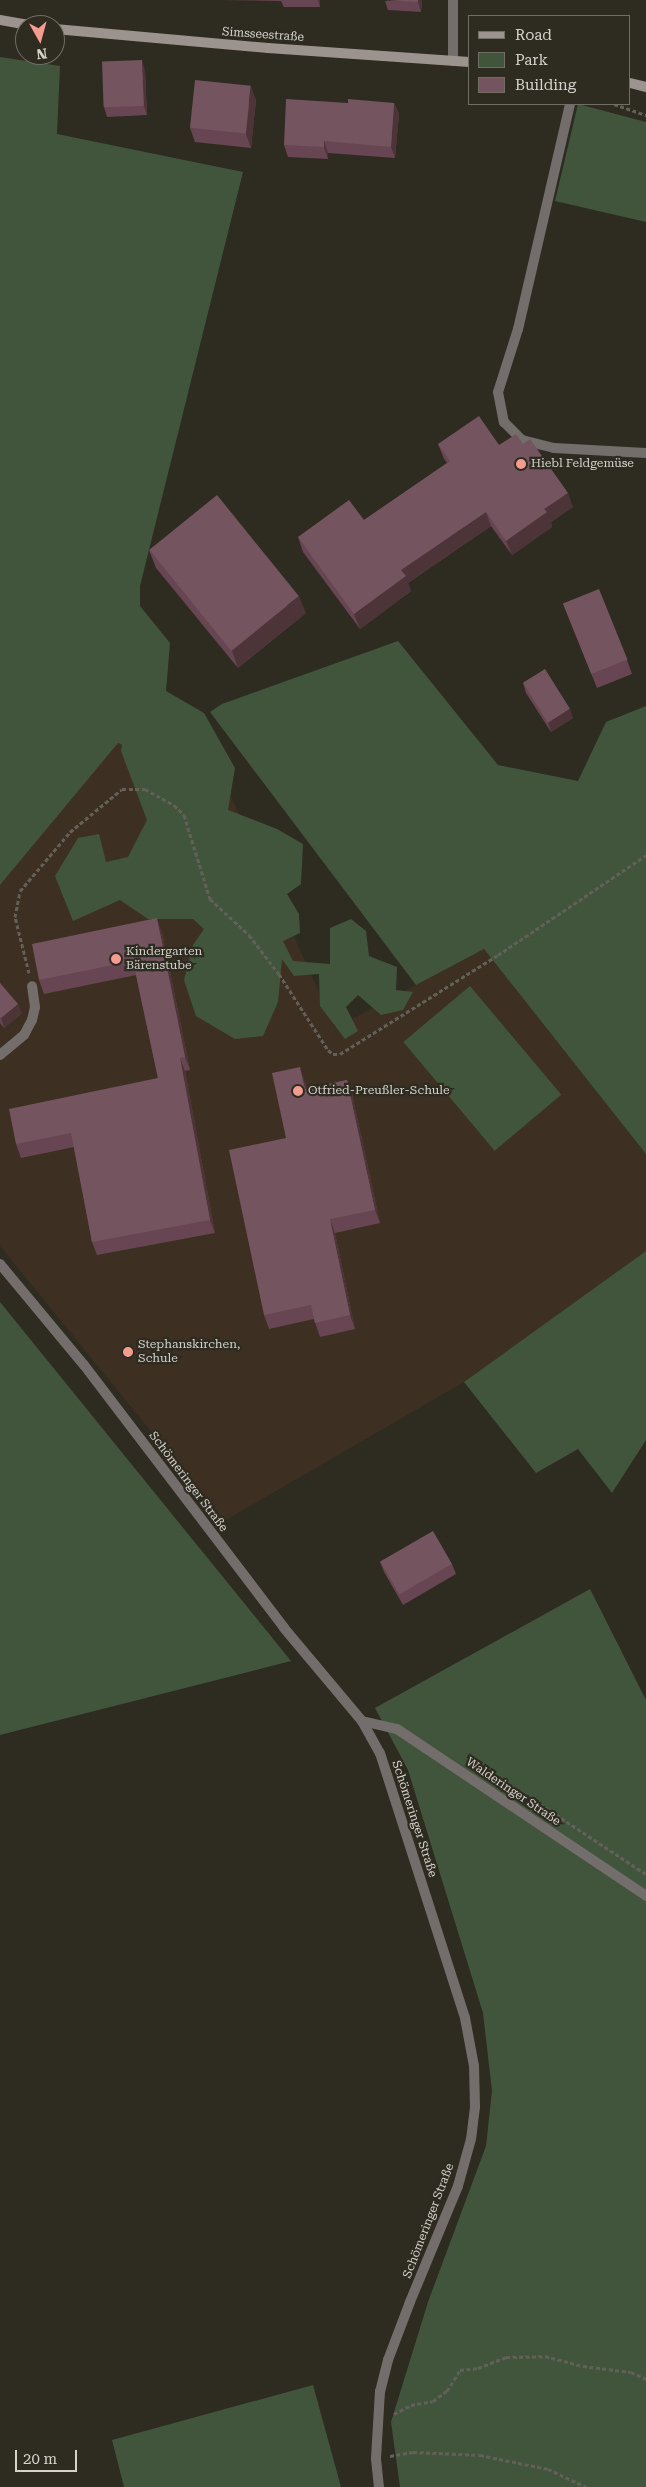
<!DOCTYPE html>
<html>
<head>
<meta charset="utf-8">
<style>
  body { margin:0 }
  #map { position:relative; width:646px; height:2487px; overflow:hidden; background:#2e2b21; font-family:"Roboto Serif",serif }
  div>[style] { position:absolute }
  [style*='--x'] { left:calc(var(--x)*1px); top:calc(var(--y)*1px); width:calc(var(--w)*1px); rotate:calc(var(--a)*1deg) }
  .education>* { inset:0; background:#3d3022 }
  .green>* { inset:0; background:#41553d; transform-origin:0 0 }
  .path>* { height:3px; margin-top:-1.5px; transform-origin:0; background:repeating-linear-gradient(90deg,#636058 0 4px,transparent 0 6.5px) }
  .service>* { height:10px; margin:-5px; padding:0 5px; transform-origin:5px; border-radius:5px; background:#736e6b }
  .minor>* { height:10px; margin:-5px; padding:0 5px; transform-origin:5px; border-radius:5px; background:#736e6b }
  .secondary>* { height:10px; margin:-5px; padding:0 5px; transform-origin:5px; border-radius:5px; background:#9c938e }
  .wall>* { inset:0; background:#684552 }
  .shaded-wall>* { inset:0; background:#4c3439 }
  .building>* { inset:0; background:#74545f; transform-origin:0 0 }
  .dots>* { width:14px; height:14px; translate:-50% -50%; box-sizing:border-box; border:2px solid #2e2b21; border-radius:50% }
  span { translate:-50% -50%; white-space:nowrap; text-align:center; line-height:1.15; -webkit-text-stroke:4.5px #2e2b21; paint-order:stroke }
  .street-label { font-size:12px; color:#d4d2cc }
  .poi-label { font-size:12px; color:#d4d2cc }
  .left { translate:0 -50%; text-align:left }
  .legend { position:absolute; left:468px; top:15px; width:162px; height:90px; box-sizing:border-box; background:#2e2b21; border:1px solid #706e65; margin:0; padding:6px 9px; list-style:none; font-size:15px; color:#d4d2cc }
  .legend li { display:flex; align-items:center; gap:10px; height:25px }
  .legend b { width:25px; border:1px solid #706e65 }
  .north { position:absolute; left:15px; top:15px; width:50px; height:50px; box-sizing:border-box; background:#2e2b21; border:1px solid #706e65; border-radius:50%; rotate:173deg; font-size:14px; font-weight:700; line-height:20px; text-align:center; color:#d4d2cc }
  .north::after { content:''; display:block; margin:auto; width:18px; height:22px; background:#f59c91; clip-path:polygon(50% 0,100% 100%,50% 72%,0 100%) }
  .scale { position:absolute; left:15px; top:2450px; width:62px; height:22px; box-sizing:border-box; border:2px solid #d4d2cc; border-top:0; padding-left:6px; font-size:15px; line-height:18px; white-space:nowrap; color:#d4d2cc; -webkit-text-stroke:4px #2e2b21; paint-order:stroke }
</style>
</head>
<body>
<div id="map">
  <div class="education">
    <i style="clip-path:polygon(117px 743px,230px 794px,335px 1028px,484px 949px,646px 1154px,646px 1251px,464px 1382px,224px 1521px,0 1246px,0 885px)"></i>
  </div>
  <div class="green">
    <i style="clip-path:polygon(0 57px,60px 66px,57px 134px,243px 172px,140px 586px,140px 606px,170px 643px,166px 691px,204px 713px,235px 768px,228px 810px,277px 829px,303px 844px,301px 884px,287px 894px,299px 914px,300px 933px,283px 941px,293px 961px,330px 964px,330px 928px,351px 919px,366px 931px,369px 956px,397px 967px,396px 990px,413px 992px,403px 1010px,381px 1015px,358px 995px,346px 1007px,358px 1031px,345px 1039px,320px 1006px,319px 974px,294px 976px,282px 959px,278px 1002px,263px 1036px,235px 1039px,196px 1016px,184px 980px,193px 945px,204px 929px,193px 919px,148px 919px,120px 900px,73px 921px,55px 876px,78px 838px,99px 834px,106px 862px,128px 857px,147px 820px,121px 751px,122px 745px,118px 743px,0 885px)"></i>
    <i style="clip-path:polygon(578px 104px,646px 122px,646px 222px,555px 201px)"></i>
    <i style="clip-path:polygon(398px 641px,498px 765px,578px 781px,606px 722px,646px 706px,646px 1154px,484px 949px,416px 985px,210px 712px,222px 704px)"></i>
    <i style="left:470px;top:986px;width:142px;height:87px;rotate:50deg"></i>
    <i style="clip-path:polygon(646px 1251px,646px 1440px,612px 1493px,578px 1449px,536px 1473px,464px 1382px)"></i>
    <i style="clip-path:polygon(0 1302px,291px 1661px,0 1735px)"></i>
    <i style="clip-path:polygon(590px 1589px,646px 1700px,646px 2487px,400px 2487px,391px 2422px,428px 2302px,486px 2146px,492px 2091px,483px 2013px,408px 1770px,375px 1708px)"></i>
    <i style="clip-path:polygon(313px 2385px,341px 2487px,124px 2487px,112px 2440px)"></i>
  </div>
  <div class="path">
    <i style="--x:614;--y:104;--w:34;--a:19"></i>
    <i style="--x:29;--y:973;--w:58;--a:-104"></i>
    <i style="--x:15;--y:917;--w:26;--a:-79"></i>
    <i style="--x:20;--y:891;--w:77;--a:-49.7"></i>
    <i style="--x:70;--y:832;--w:67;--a:-39.6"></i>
    <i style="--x:122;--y:789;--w:23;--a:0"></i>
    <i style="--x:145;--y:789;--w:33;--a:29"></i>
    <i style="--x:174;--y:805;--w:14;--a:45"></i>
    <i style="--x:184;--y:815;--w:88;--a:72.8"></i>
    <i style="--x:210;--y:899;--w:53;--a:42.7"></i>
    <i style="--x:249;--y:935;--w:49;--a:52.4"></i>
    <i style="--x:279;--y:974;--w:90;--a:57.2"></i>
    <i style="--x:328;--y:1050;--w:6;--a:39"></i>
    <i style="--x:333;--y:1054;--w:7;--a:0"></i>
    <i style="--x:340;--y:1054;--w:186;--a:-32.1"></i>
    <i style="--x:498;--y:955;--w:179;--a:-34"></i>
    <i style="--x:534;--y:1800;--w:134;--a:33.5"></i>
    <i style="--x:394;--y:2414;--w:19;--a:-28"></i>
    <i style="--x:411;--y:2405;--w:22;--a:-10"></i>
    <i style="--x:433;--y:2401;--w:17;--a:-36"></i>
    <i style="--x:447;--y:2391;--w:25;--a:-58"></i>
    <i style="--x:460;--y:2370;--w:18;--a:-6"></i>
    <i style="--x:478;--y:2368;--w:30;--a:-21"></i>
    <i style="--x:506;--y:2357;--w:39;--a:-1"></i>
    <i style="--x:545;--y:2356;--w:39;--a:15"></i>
    <i style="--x:583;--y:2366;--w:48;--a:7.1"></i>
    <i style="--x:631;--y:2372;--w:17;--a:25"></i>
    <i style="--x:390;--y:2456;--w:23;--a:-10"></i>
    <i style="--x:413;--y:2452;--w:67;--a:2.6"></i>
    <i style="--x:480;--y:2455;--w:69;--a:11.6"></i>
    <i style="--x:548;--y:2469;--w:42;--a:25.3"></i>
  </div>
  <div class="service">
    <i style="--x:570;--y:104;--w:231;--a:103"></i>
    <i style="--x:518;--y:329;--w:66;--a:107.6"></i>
    <i style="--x:498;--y:392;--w:31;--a:79"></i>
    <i style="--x:504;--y:422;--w:25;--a:45"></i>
    <i style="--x:522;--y:440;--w:33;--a:14"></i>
    <i style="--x:554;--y:448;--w:92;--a:3.1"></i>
    <i style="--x:0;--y:1055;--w:31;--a:-40"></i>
    <i style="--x:24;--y:1035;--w:17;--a:-62"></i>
    <i style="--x:32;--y:1020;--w:13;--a:-77"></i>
    <i style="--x:35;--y:1007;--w:21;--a:-98"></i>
  </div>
  <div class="minor">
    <i style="--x:453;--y:0;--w:61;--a:90"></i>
    <i style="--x:0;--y:1264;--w:131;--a:50.3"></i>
    <i style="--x:84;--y:1365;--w:330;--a:52.7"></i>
    <i style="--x:284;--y:1628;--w:121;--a:50"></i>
    <i style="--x:362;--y:1721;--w:37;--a:61"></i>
    <i style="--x:380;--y:1753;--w:278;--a:72.2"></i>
    <i style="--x:465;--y:2018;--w:49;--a:79.4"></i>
    <i style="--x:474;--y:2066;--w:41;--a:88.6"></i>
    <i style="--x:475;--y:2107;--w:32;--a:97"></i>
    <i style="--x:471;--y:2139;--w:49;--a:105.5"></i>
    <i style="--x:458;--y:2186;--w:126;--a:112.5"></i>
    <i style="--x:410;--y:2302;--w:62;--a:110.8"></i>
    <i style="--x:388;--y:2360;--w:32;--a:104"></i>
    <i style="--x:380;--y:2391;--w:68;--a:93.4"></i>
    <i style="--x:376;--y:2459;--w:28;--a:84"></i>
    <i style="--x:362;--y:1721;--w:36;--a:13"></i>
    <i style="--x:397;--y:1729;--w:300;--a:33.8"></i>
  </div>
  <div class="secondary">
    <i style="--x:0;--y:20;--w:29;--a:10"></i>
    <i style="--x:55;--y:29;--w:214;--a:5.1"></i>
    <i style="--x:268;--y:48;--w:202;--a:4"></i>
    <i style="--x:630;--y:83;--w:16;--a:14"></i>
  </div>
  <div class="wall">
    <i style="clip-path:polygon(220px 0,320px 0,320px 7px,284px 7px,281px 1px)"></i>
    <i style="clip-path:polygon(422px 0,421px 12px,388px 10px,385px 1px)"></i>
    <i style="clip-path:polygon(145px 70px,147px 115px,107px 117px,104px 107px)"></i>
    <i style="clip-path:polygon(256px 100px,251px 148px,195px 142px,190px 128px)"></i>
    <i style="clip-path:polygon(348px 103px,394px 103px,399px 114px,395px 158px,328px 153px,328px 159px,288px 157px,284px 145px)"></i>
    <i style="clip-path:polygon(438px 444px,499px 445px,523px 444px,573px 507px,551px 522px,552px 527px,512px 555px,491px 526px,408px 583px,411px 591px,360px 629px,303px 552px,298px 537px,364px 520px,447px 463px,444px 459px)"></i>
    <i style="clip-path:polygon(149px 550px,306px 613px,238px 668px,156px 568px)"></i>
    <i style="clip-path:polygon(563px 603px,627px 660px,632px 674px,597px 688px)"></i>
    <i style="clip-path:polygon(523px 683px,573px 718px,551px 732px,526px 693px)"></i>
    <i style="clip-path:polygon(162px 932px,190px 1070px,185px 1071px,215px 1233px,97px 1255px,92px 1242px,74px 1147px,21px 1158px,16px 1144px,158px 1078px,136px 975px,44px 994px,39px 980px)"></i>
    <i style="clip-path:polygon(0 983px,22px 1013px,4px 1028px,0 1023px)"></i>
    <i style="clip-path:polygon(347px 1080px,352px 1094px,380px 1223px,335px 1233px,355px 1329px,320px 1337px,314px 1319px,269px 1329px,264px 1315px,286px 1138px,305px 1081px,307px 1089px)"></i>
    <i style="clip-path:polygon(380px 1562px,452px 1564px,456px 1574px,403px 1605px,384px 1572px)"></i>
  </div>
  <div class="shaded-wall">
    <i style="clip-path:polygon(318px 0,320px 0,320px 7px)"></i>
    <i style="clip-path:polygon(418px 0,422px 0,421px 12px,418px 2px)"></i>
    <i style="clip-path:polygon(142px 60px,145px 70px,147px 115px,144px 106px)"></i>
    <i style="clip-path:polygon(251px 86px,256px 100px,251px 148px,246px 134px)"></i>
    <i style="clip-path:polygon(394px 103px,399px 114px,395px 158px,391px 147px)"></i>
    <i style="clip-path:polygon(324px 141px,328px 153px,328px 159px,324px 147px)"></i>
    <i style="clip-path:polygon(568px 493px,573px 507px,551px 522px,552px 527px,512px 555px,506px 541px,544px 509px)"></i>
    <i style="clip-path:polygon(486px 512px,491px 526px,408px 583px,411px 591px,360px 629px,354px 614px,401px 570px)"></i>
    <i style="clip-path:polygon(299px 596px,306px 613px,238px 668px,232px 651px)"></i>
    <i style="clip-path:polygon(570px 709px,573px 718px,551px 732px,548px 722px)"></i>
    <i style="clip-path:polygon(157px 918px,162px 932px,190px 1070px,185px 1057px)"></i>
    <i style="clip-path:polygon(18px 1004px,22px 1013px,4px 1028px,1px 1018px)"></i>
    <i style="clip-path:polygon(180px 1058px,185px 1071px,215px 1233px,210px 1220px)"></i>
    <i style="clip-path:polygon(300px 1067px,305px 1081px,310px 1103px,305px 1089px)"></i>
    <i style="clip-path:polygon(347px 1080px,352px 1094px,380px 1223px,375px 1210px)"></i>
    <i style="clip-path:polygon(330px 1219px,335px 1233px,355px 1329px,350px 1315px)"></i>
  </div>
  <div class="building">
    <i style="clip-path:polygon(385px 0,418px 0,418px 2px)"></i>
    <i style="left:142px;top:60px;width:46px;height:40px;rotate:88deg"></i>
    <i style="left:195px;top:80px;width:56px;height:48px;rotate:6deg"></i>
    <i style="clip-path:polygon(286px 99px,348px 103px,348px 99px,394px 103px,391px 147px,324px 141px,324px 147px,284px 145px)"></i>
    <i style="clip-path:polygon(479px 416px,499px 445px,516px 434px,523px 444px,530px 439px,568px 493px,544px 509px,547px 512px,506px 541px,486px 512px,401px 570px,406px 576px,354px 614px,298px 537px,349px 500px,364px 520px,450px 461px,438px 444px)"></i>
    <i style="left:217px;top:495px;width:130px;height:87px;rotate:51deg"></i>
    <i style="left:599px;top:589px;width:76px;height:39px;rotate:68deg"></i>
    <i style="left:545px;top:669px;width:47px;height:26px;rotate:58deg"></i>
    <i style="clip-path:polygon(157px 918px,185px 1057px,180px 1058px,210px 1220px,92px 1242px,71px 1133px,16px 1144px,9px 1109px,158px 1078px,133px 961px,39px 980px,32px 944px)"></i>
    <i style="clip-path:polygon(0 983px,18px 1004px,1px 1018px,0 1017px)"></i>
    <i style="clip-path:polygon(300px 1067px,305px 1089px,347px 1080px,375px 1210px,330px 1219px,350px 1315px,315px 1323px,311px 1305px,264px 1315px,229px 1150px,286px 1138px,272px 1073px)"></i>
    <i style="left:433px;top:1531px;width:38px;height:61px;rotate:60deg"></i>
  </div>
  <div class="dots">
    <i style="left:521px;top:464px;background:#f59c91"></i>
    <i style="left:116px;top:959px;background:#f59c91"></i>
    <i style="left:298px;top:1091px;background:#f59c91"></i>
    <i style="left:128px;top:1352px;background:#f59c91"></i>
  </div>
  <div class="street-label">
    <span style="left:263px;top:35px;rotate:4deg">Simsseestraße</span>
    <span style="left:188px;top:1482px;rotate:53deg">Schömeringer Straße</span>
    <span style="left:513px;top:1792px;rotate:34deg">Walderinger Straße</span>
    <span style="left:414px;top:1819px;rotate:72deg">Schömeringer Straße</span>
    <span style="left:429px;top:2221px;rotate:-69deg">Schömeringer Straße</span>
  </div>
  <div class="poi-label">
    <span class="left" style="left:531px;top:464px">Hiebl Feldgemüse</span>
    <span class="left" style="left:126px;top:959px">Kindergarten<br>Bärenstube</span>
    <span class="left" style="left:308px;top:1091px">Otfried-Preußler-Schule</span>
    <span class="left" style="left:138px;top:1352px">Stephanskirchen,<br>Schule</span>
  </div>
  <ul class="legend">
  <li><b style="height:6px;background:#9c938e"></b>Road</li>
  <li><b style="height:14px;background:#41553d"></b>Park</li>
  <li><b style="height:14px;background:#74545f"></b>Building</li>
  </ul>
  <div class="north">N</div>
  <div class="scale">20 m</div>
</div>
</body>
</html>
